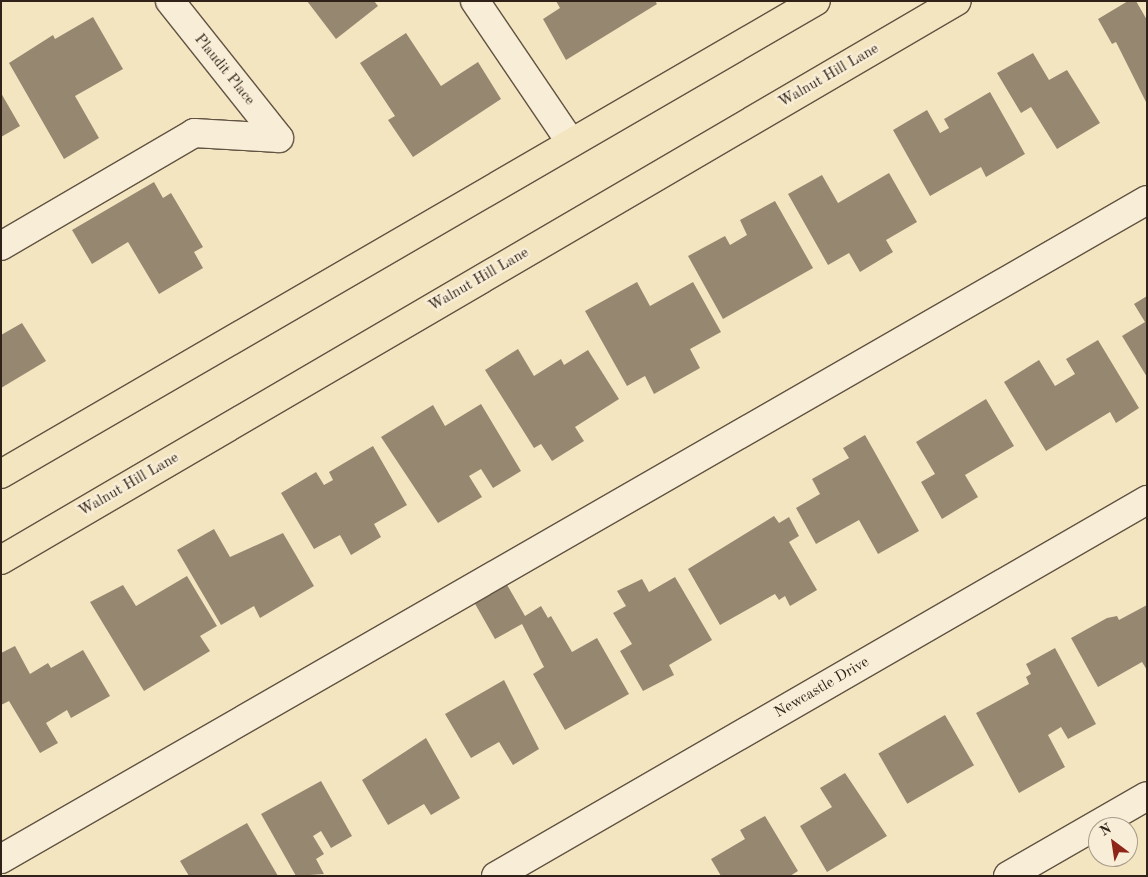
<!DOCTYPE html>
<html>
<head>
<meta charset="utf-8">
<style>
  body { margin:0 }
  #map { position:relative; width:1148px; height:877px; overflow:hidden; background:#f4e5c1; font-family:"Old Standard TT",serif }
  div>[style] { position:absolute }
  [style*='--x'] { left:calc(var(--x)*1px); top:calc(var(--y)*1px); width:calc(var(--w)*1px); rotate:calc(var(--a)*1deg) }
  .building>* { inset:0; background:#968770; transform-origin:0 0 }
  .roads { filter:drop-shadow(1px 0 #615342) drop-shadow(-1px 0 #615342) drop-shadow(0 1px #615342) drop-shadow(0 -1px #615342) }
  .minor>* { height:28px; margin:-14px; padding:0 14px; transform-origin:14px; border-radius:14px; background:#f8eed7 }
  .major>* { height:28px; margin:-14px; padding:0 14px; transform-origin:14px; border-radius:14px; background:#f4e5c1 }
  span { translate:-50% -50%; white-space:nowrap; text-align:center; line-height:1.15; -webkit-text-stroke:4.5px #f8eed7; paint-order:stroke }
  .street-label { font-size:15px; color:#302218 }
  .frame { position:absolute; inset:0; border:2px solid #302218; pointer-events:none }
  .north { position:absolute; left:1088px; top:817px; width:50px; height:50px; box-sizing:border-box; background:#f8eed7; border:1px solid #a89c8b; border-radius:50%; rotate:329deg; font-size:14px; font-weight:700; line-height:20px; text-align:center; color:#302218 }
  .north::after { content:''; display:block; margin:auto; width:18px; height:22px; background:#8f2418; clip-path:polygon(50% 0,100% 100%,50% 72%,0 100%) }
</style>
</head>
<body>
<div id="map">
  <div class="building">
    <i style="clip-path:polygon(307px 1px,374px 1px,378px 6px,336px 39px)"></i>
    <i style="clip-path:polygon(556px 1px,655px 1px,657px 4px,566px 60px,543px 19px,560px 8px)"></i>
    <i style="clip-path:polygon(1128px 1px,1136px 1px,1147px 20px,1147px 104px,1116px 42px,1112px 44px,1098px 19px)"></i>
    <i style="clip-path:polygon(93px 17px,123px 69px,75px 96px,99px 138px,64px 159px,9px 63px,53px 35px,55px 39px)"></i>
    <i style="clip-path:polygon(406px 33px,441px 86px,478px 62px,501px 99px,413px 157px,388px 120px,395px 116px,360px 63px)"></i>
    <i style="clip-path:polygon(1033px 53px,1049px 80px,1067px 70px,1100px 123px,1057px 149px,1031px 107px,1021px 113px,997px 73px)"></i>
    <i style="clip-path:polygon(990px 92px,1025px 154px,986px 177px,981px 167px,930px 196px,893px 130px,927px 110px,940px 133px,949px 128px,944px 119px)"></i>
    <i style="clip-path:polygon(1px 93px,20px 126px,1px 137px)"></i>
    <i style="clip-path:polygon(889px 173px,917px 222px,886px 240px,893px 252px,860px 272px,849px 253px,828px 265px,788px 194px,822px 175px,838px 203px)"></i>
    <i style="clip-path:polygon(154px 182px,163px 198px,171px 193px,203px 247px,194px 252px,203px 268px,159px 294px,128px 242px,92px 264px,72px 230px)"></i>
    <i style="clip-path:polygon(775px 201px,813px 268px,723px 319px,688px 256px,725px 236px,730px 245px,747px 235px,740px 220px)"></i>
    <i style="clip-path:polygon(637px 282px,650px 306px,693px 282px,721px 332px,690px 349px,700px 368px,654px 394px,645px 376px,627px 386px,585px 311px)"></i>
    <i style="clip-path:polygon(1147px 296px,1147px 377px,1122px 336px,1145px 322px,1134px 304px)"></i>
    <i style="clip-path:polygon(22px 323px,46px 361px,1px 388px,1px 335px)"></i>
    <i style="clip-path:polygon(1098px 340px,1139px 408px,1116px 423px,1110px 412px,1046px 451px,1004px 382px,1039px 360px,1055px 386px,1075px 374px,1066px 359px)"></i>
    <i style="clip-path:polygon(518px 349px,534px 376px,561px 359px,564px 365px,588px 350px,619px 399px,575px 427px,584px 441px,552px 461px,541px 444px,534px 448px,485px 370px)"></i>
    <i style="clip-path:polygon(986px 399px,1014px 446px,965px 475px,978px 497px,942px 519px,921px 482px,935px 474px,916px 442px)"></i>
    <i style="clip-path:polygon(481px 404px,521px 471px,493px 488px,481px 469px,469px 476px,482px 497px,438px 523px,381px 437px,433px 405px,445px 426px)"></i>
    <i style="clip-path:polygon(865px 435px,919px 531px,878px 554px,859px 520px,816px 544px,796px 508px,820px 494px,812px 479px,849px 458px,843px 448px)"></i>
    <i style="clip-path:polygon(373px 446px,407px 505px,374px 524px,381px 537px,351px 555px,340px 535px,314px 549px,281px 493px,316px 472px,324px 485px,333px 480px,329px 472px)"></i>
    <i style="clip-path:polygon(774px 516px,779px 523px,789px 517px,799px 536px,789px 542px,817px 590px,790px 606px,785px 596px,779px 600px,775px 594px,720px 625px,688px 569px)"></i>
    <i style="clip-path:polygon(214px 529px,230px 557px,283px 533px,314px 586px,260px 618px,254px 606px,221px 625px,177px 550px)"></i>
    <i style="clip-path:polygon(187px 576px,217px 626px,200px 636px,210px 651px,144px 691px,90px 602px,123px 585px,136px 606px)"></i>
    <i style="clip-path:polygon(675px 577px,712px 640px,669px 665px,674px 675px,643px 691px,620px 651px,632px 644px,613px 613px,626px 606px,617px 591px,642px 579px,649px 592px)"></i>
    <i style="clip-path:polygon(506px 583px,525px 616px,541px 606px,548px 618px,551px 616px,572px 652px,597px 638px,629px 694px,565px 730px,533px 674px,544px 667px,522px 624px,495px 639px,474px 602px)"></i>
    <i style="clip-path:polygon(1147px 605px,1147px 670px,1142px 662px,1098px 687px,1071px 638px,1107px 618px,1117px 616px,1119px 620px)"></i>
    <i style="clip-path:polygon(15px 646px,30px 674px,48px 663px,51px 668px,83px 650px,110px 696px,71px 718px,67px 710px,46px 723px,58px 743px,40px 753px,9px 701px,1px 705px,1px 653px)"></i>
    <i style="clip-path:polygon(1055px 648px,1096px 724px,1068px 739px,1061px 727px,1048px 735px,1065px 767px,1019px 793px,976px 713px,1029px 684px,1026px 677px,1031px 674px,1026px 664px)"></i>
    <i style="clip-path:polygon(504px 680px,539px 749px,513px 765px,499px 742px,471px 758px,445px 714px)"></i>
    <i style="left:945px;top:715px;width:58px;height:77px;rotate:60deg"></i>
    <i style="clip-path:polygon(426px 738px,460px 798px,431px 815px,424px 804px,388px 825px,362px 780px)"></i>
    <i style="clip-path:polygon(845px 773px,887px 836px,827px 872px,800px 826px,832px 807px,820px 788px)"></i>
    <i style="clip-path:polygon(321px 781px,352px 836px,331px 848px,321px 831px,313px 836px,324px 854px,316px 859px,324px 874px,296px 876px,261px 814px)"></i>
    <i style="clip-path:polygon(765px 816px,798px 871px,790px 876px,721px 876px,711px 859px,745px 839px,740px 830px)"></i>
    <i style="clip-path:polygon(247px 823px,278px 876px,189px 876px,180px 861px)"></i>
  </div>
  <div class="roads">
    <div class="minor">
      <i style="--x:170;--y:1;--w:175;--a:51.5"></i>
      <i style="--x:475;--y:1;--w:171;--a:55.9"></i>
      <i style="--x:1;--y:246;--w:224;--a:-30.3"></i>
      <i style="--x:194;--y:133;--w:85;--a:3.4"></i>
      <i style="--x:1;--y:859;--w:1322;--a:-29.9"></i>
      <i style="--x:496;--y:876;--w:752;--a:-30.01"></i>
      <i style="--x:1008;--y:876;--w:160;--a:-29.9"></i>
    </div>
    <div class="major">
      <i style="--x:1;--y:474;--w:942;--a:-30.13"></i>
      <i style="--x:1;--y:560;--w:1107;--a:-30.32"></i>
    </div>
  </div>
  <div class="street-label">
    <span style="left:224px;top:70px;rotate:51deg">Plaudit Place</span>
    <span style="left:829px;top:76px;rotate:-30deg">Walnut Hill Lane</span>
    <span style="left:479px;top:280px;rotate:-30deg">Walnut Hill Lane</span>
    <span style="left:129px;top:485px;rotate:-30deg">Walnut Hill Lane</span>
    <span style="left:822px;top:688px;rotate:-30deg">Newcastle Drive</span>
  </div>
  <div class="frame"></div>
  <div class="north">N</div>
</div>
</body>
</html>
